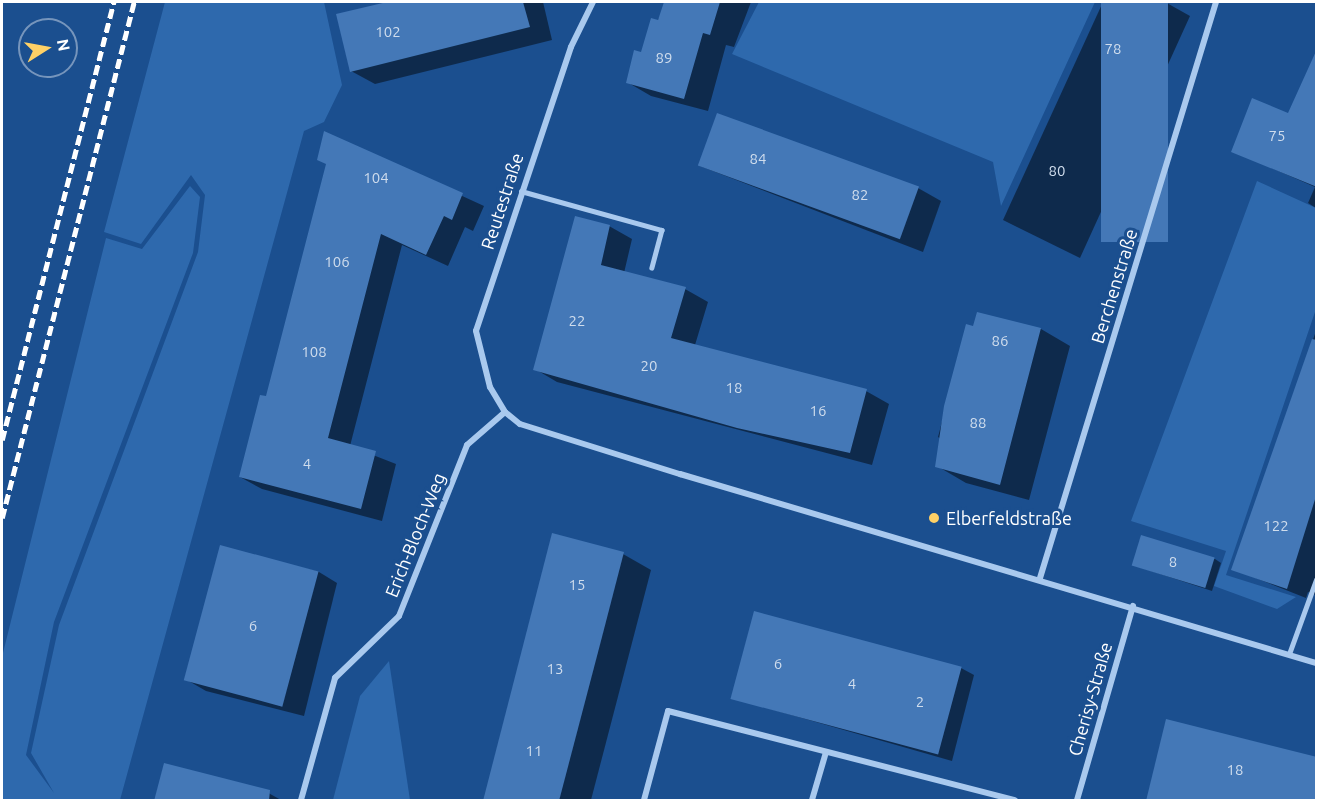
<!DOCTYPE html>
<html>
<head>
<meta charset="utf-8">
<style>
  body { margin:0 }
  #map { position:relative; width:1318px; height:802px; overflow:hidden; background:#1b4f8f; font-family:Ubuntu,sans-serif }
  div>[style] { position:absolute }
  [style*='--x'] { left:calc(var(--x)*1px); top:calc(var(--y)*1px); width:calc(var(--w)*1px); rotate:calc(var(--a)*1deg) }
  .green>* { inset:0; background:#2e69ad }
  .shadow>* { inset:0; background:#0007 }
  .building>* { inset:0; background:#4478b7; transform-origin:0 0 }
  .service>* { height:4.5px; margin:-2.25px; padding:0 2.25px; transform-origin:2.25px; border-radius:2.25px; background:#a9c9ee }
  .minor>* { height:6px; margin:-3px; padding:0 3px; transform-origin:3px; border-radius:3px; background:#a9c9ee }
  .rail>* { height:4.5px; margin-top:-2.25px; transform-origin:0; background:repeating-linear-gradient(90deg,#fff 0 10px,transparent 0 14.5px) }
  .dots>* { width:16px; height:16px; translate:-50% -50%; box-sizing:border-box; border:3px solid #1b4f8f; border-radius:50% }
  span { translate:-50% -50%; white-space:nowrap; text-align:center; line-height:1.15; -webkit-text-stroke:6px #1b4f8f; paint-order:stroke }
  .number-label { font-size:15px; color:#d0dded }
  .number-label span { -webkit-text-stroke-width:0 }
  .street-label { font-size:18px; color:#fff }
  .poi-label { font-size:18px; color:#fff }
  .left { translate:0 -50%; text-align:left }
  .frame { position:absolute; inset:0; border:3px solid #fff; pointer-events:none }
  .north { position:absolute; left:18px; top:18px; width:60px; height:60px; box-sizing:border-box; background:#1b4f8f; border:2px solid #7695bc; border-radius:50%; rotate:79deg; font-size:16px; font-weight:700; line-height:24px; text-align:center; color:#fff }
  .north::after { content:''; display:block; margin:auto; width:21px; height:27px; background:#ffd166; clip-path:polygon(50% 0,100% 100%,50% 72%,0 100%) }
</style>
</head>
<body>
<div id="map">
  <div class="green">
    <i style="clip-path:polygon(165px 2px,324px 2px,342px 85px,324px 122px,304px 131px,120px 800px,2px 800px,2px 657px,106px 238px,142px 249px,190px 186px,200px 197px,193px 253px,54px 622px,26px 755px,54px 793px,31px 753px,59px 625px,198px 252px,205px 195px,191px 175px,141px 244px,104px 232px)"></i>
    <i style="clip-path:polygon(759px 2px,1095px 2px,1001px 206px,993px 162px,732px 54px)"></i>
    <i style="clip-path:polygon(1257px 181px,1316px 208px,1316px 309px,1226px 575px,1296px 597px,1277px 609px,1214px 586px,1226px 551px,1131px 521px)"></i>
    <i style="clip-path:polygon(389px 661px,410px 800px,333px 800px,360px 696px)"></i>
  </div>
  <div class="shadow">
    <i style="clip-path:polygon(394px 2px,543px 2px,552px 40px,375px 84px,351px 71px,338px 15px)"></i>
    <i style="clip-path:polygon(667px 2px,751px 2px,734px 47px,726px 45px,708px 111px,651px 96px,627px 82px)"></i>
    <i style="clip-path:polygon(1103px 2px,1165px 2px,1190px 16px,1080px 258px,1003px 220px)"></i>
    <i style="clip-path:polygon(1316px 61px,1316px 208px,1308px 203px,1315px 187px,1233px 151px,1289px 115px)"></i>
    <i style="clip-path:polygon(325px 133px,484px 206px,473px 231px,465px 227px,448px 266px,402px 245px,350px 446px,396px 464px,382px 521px,262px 489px,240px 477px,267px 398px,327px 164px)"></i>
    <i style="clip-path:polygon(700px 166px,918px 188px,941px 201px,923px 252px)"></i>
    <i style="clip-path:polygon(609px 226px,632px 239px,624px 273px,685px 289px,708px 302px,695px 345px,866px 391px,889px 404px,872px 465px,557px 382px,535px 369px)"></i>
    <i style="clip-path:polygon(978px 314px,1041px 329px,1070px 346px,1029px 500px,966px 483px,937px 466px,944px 441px,938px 437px,967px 326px,974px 328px)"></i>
    <i style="clip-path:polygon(1316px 331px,1316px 595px,1308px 592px,1306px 598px,1233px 569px)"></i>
    <i style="clip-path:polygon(221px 547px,319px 572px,337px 583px,304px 716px,206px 691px,187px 680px)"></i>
    <i style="clip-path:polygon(623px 554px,651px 570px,591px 800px,485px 800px)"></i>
    <i style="clip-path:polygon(1215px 559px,1221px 563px,1212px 591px,1133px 565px)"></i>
    <i style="clip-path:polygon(961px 668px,974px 675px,952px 761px,732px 698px)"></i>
    <i style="clip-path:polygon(263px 790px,281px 800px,156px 800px)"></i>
  </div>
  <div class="building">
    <i style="clip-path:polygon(387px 2px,523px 2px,530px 27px,350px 72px,336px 14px)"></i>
    <i style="clip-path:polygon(664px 2px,720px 2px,710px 35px,703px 33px,684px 99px,626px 83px,634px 50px,641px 52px,651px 18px,658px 20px)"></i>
    <i style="left:1101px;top:2px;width:67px;height:240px"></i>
    <i style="clip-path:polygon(1317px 49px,1317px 187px,1231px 152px,1252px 98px,1288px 113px)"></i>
    <i style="left:717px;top:113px;width:215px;height:56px;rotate:20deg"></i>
    <i style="clip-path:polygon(324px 131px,463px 193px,452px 220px,444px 216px,426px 255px,381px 234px,328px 438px,376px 451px,361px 509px,239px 477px,260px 395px,266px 396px,326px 164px,317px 160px)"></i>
    <i style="clip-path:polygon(575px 216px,610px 225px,601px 265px,686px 287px,671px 338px,867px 389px,850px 453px,737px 428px,533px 370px)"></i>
    <i style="clip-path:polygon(977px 312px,1041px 328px,1000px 485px,935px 467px,944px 406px,966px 324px,973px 326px)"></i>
    <i style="clip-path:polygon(1312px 339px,1317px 340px,1317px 493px,1287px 589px,1231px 570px)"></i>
    <i style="clip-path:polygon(552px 533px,624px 552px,602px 637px,559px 801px,483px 801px)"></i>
    <i style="left:1141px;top:535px;width:77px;height:32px;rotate:17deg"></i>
    <i style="left:220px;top:545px;width:102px;height:140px;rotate:15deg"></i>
    <i style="left:754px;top:611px;width:215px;height:91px;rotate:15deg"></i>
    <i style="clip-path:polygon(1166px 719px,1317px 757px,1317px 801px,1146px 801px)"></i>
    <i style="clip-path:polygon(164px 763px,270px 790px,269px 801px,154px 801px)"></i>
  </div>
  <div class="service">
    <i style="--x:521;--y:191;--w:146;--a:15.5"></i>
    <i style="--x:662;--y:230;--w:39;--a:105"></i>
    <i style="--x:1289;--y:654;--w:79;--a:-70"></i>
  </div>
  <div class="minor">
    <i style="--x:593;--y:2;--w:50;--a:116.1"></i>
    <i style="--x:571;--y:47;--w:299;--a:108.5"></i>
    <i style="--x:476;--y:331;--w:58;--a:76"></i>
    <i style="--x:490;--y:387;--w:29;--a:59"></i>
    <i style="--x:505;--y:412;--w:19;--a:39"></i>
    <i style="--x:520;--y:424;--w:168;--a:17.4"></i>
    <i style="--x:680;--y:474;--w:663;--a:16.55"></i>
    <i style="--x:1040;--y:578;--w:602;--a:-73.01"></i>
    <i style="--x:301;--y:800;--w:127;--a:-74.4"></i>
    <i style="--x:335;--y:678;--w:89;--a:-44.1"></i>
    <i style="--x:399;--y:616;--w:184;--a:-68.3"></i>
    <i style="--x:467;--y:445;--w:50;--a:-41"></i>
    <i style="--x:644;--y:800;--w:92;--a:-74.9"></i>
    <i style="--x:668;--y:711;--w:358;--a:14.4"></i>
    <i style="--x:812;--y:800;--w:50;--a:-73.7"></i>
    <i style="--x:1077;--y:800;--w:202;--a:-73.9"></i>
  </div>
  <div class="rail">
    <i style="--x:2;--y:440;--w:452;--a:-75.7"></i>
    <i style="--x:2;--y:518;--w:533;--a:-75.65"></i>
  </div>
  <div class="dots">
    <i style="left:934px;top:518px;background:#ffd166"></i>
  </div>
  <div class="number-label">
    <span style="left:388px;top:32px">102</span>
    <span style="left:1113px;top:49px">78</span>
    <span style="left:664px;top:58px">89</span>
    <span style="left:1277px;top:136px">75</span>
    <span style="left:758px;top:159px">84</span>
    <span style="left:1057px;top:171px">80</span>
    <span style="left:376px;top:178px">104</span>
    <span style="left:860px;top:195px">82</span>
    <span style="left:337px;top:262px">106</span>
    <span style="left:577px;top:321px">22</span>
    <span style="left:1000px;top:341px">86</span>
    <span style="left:314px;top:352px">108</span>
    <span style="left:649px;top:366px">20</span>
    <span style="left:734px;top:388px">18</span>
    <span style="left:818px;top:411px">16</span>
    <span style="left:978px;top:423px">88</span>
    <span style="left:307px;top:464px">4</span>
    <span style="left:1276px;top:526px">122</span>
    <span style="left:1173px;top:562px">8</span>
    <span style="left:577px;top:585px">15</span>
    <span style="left:253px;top:626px">6</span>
    <span style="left:778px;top:664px">6</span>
    <span style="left:555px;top:669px">13</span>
    <span style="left:852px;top:684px">4</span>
    <span style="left:920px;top:702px">2</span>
    <span style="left:534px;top:751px">11</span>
    <span style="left:1235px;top:770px">18</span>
  </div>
  <div class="street-label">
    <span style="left:502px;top:201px;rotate:-72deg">Reutestraße</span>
    <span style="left:1114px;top:286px;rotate:-73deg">Berchenstraße</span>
    <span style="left:415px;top:535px;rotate:-68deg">Erich-Bloch-Weg</span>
    <span style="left:1090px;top:699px;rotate:-74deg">Cherisy-Straße</span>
  </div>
  <div class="poi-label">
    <span class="left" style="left:946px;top:518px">Elberfeldstraße</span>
  </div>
  <div class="frame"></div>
  <div class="north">N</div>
</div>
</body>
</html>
